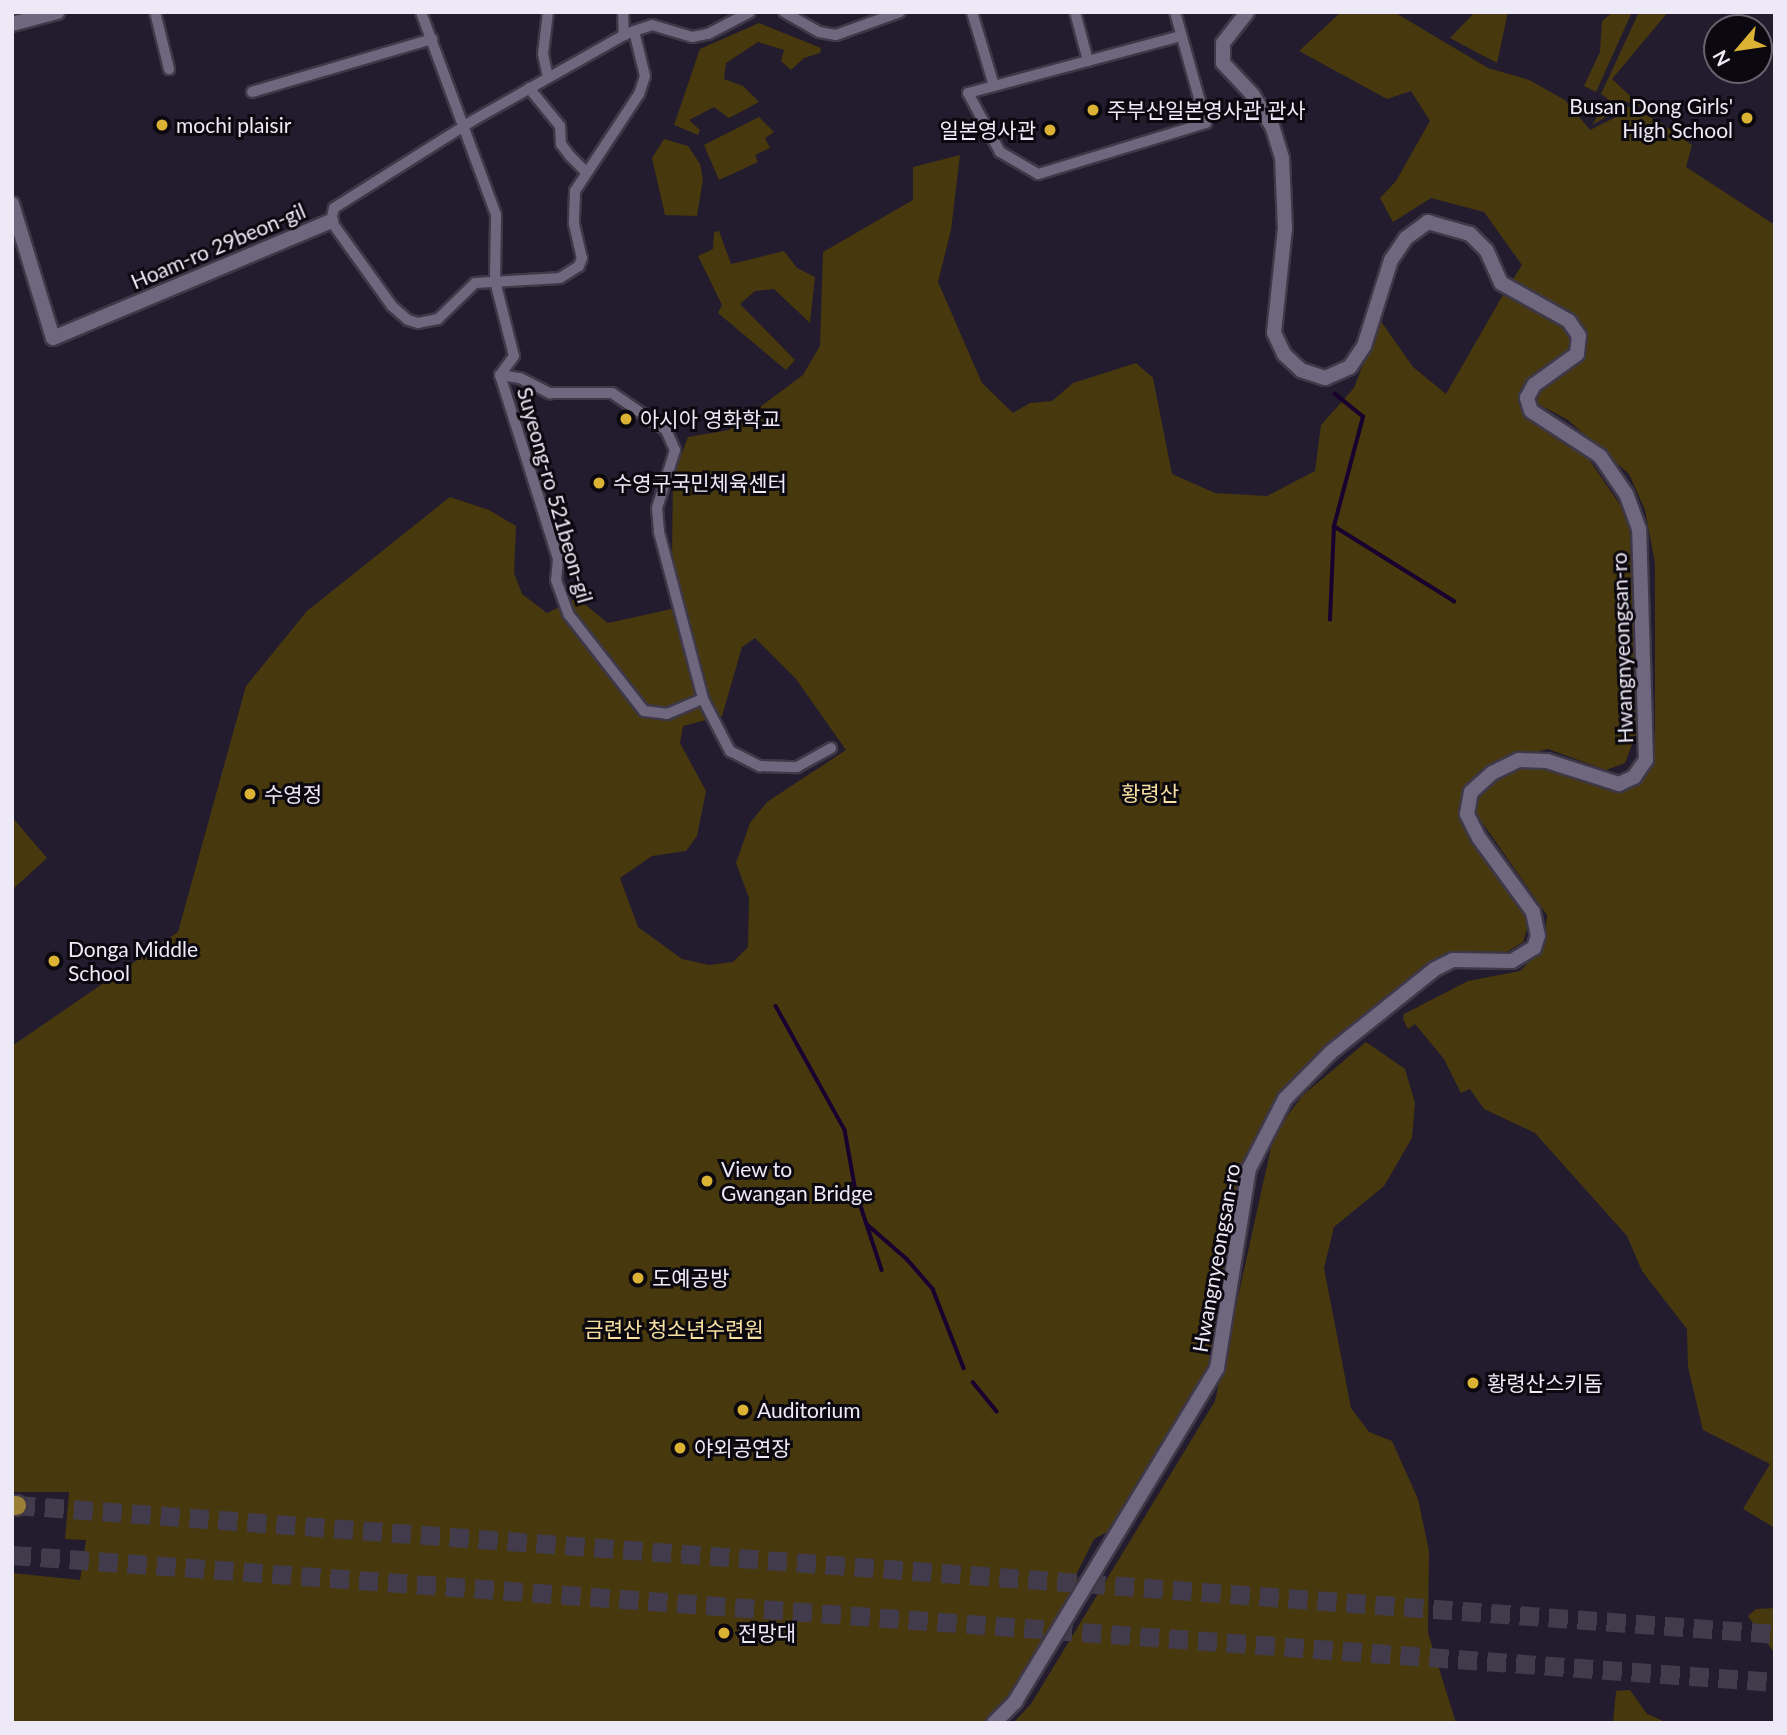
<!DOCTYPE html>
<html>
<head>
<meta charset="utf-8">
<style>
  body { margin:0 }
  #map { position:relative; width:1787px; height:1735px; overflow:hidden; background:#231c2e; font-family:Lato,"Noto Sans KR",sans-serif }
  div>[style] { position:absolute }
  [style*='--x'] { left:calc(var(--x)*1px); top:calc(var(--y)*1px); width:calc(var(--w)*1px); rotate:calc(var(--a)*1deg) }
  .green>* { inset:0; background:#47380d }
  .stream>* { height:3.5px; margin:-1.75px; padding:0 1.75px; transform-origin:1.75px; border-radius:1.75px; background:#18002f }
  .highway-tunnel>* { height:19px; margin-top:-9.5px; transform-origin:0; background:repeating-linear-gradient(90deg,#413b4c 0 19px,transparent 0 29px) }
  .roads { filter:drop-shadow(2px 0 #3e3847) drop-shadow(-2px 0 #3e3847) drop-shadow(0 2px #3e3847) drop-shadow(0 -2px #3e3847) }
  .street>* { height:10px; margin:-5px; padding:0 5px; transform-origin:5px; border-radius:5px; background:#6f677d }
  .secondary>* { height:14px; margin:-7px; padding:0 7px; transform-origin:7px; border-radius:7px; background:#6f677d }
  .highway>* { height:19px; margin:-9.5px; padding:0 9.5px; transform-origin:9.5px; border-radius:9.5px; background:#998036 }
  .dots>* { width:19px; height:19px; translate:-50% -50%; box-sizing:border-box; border:4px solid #0b0810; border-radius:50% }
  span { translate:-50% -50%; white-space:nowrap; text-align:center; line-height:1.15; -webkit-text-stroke:6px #0b0810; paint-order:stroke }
  .poi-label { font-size:21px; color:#eee9f6 }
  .right { translate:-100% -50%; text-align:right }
  .left { translate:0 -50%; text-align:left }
  .street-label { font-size:21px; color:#eee9f6 }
  .park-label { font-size:21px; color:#f8e0a0 }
  .frame { position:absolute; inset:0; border:14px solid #eee9f6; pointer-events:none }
  .north { position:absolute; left:1703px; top:14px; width:70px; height:70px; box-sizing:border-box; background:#0b0810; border:2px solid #66626c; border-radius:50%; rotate:241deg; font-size:19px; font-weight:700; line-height:28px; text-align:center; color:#eee9f6 }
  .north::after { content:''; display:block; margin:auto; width:24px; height:32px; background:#dbb233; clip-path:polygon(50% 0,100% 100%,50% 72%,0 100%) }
</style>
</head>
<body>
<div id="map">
  <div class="green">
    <i style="clip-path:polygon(1341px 12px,1394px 12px,1488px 68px,1529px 80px,1565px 100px,1590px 130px,1616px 117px,1625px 105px,1660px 122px,1692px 145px,1686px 167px,1775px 225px,1775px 1528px,1743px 1509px,1770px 1464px,1703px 1430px,1688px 1367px,1687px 1329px,1642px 1271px,1627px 1236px,1535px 1133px,1484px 1109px,1470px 1089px,1461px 1093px,1444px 1059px,1415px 1024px,1408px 1029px,1403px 1019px,1404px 1014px,1468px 981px,1520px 971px,1544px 947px,1547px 915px,1472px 808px,1482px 787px,1521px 766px,1542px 766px,1616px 790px,1633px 787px,1646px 776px,1654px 762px,1655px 742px,1655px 563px,1645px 510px,1629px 474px,1568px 420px,1538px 404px,1536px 392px,1586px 352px,1580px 324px,1572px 313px,1510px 284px,1522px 265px,1484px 212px,1431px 198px,1393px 222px,1380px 198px,1396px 181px,1430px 121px,1411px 91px,1387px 99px,1299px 51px)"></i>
    <i style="clip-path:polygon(1475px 12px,1508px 12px,1497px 63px,1450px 38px)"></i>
    <i style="clip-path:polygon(1613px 12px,1632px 12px,1596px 92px,1584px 86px,1600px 52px,1602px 21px)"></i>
    <i style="clip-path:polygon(1639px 12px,1668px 12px,1612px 79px,1642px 107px,1621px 100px,1611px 114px,1592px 125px,1608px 99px,1601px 94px)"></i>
    <i style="clip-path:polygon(759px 23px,821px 48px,820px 53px,804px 58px,791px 70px,781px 61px,784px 50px,758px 42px,726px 63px,724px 79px,743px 86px,759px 102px,729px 118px,714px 107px,689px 120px,700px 130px,698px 135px,674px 125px,700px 49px)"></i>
    <i style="clip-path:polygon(759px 117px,774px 132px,765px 138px,770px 148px,755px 155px,758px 162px,719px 180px,704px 145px)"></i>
    <i style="clip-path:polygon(664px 139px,688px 146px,700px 164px,703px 179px,697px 216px,665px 215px,652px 158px)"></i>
    <i style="clip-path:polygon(evenodd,960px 155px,951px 230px,938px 282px,982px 383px,1013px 413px,1030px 403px,1052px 401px,1073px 383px,1136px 363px,1153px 378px,1172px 474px,1215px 493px,1267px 496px,1315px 471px,1321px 425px,1354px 388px,1380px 320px,1413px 367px,1446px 394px,1503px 295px,1556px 321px,1567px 332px,1572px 343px,1567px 354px,1526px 387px,1519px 400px,1541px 428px,1584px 452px,1629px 518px,1638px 729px,1625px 763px,1606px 770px,1548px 749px,1507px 759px,1466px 786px,1459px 817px,1530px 920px,1523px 942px,1500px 956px,1461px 953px,1439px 961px,1329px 1044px,1278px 1099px,1247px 1163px,1213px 1365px,1118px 1526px,1094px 1539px,1077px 1573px,1078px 1588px,1014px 1690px,987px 1723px,12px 1723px,12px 1573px,80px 1580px,86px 1540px,65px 1539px,69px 1492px,12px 1492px,12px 1046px,178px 932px,246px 686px,307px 611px,450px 497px,489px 510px,516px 526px,514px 573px,522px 594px,547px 613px,577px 598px,608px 623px,685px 606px,672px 557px,673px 477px,688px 437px,729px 430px,803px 375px,820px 346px,823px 252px,913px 200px,913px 167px,960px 155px,755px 638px,796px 679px,846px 750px,767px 802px,750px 823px,736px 863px,749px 898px,748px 947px,733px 962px,709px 965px,682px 959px,638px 927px,620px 878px,652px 856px,686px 851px,697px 836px,706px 791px,680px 743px,683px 726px,722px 716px,742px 647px,755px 638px)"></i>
    <i style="clip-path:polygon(719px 231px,731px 264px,784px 251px,797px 268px,815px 277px,810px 323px,774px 289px,755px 291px,740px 304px,795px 360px,786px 370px,718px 313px,722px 305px,698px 256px,713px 249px,714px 232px)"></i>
    <i style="clip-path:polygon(12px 817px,47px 858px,12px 890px)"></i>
    <i style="clip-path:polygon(1366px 1042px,1405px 1069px,1415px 1103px,1412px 1138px,1384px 1186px,1334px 1227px,1324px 1268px,1351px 1408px,1369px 1432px,1392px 1441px,1418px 1499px,1429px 1551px,1428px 1633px,1456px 1723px,1013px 1723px,1031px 1704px,1215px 1401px,1274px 1134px,1302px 1096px)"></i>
    <i style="clip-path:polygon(1775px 1608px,1775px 1654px,1748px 1616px,1756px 1609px)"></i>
    <i style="clip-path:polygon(1630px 1690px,1647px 1714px,1668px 1723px,1613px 1723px,1616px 1691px)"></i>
  </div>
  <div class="stream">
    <i style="--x:1334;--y:526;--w:142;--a:32"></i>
    <i style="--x:1330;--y:620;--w:94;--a:-87.6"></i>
    <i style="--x:1334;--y:526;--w:113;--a:-75.1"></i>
    <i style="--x:1363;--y:417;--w:36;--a:-141"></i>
    <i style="--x:776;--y:1006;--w:142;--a:60.9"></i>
    <i style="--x:845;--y:1130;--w:62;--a:79.8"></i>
    <i style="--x:856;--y:1191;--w:83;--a:71.8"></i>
    <i style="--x:868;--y:1225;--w:52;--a:41.1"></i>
    <i style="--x:907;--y:1259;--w:40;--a:49"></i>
    <i style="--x:933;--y:1289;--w:85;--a:68.6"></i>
    <i style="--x:973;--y:1382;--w:38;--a:51"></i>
  </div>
  <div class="highway-tunnel">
    <i style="--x:16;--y:1505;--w:1764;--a:4.19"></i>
    <i style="--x:12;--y:1555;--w:1768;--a:4.12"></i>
  </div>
  <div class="roads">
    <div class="street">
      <i style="--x:155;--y:12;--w:59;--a:76.2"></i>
      <i style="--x:421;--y:12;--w:216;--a:69.7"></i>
      <i style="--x:496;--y:215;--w:66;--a:90.9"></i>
      <i style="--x:495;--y:281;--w:77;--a:75.8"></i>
      <i style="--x:514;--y:356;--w:24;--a:126"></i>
      <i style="--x:500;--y:375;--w:193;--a:72.5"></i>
      <i style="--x:558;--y:559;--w:21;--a:95"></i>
      <i style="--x:556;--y:580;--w:37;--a:70"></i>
      <i style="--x:569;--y:615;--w:122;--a:52"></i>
      <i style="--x:644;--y:711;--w:23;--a:7"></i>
      <i style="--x:667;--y:714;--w:39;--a:-23"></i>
      <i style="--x:703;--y:699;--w:59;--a:62.6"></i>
      <i style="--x:730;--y:751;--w:34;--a:27"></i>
      <i style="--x:760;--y:766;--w:37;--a:2"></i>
      <i style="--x:797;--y:767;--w:39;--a:-29"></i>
      <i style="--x:548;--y:12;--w:42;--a:96.8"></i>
      <i style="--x:543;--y:54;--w:24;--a:78"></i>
      <i style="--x:623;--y:12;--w:23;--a:88"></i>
      <i style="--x:784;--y:12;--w:40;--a:29.7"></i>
      <i style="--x:819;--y:32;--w:17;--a:10"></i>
      <i style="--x:836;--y:35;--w:68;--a:-19.8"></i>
      <i style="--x:972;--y:12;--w:77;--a:73.4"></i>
      <i style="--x:1075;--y:12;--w:51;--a:75.1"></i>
      <i style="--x:1175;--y:12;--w:115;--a:74.4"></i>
      <i style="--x:1206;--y:123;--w:176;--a:163.1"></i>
      <i style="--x:1038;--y:174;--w:44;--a:-149.9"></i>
      <i style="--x:1000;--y:152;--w:67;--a:-118.5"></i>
      <i style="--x:968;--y:93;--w:220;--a:-15"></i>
      <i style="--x:634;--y:31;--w:46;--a:76.3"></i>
      <i style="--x:645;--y:76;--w:19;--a:108"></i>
      <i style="--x:639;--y:94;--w:116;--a:123.4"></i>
      <i style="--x:575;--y:191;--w:33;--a:92"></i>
      <i style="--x:574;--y:224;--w:35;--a:77"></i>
      <i style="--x:582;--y:258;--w:9;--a:111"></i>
      <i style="--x:579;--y:266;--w:22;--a:148"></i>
      <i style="--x:560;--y:278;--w:85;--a:176.6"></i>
      <i style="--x:475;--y:283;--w:52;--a:135.8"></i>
      <i style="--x:438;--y:319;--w:20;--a:169"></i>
      <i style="--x:418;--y:323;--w:10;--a:-163"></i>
      <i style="--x:408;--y:320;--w:21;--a:-139"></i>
      <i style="--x:392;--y:306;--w:105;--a:-125.7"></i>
      <i style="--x:331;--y:221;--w:13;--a:-77"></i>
      <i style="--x:334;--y:208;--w:163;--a:-32.2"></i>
      <i style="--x:472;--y:121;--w:175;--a:-29.5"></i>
      <i style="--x:624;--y:35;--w:11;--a:-22"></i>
      <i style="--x:634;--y:31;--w:19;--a:-18"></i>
      <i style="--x:652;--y:25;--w:42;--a:16.7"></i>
      <i style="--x:692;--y:37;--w:16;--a:-11"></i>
      <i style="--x:708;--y:34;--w:47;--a:-27.6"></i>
      <i style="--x:529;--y:88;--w:49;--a:50.8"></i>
      <i style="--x:560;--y:126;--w:18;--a:87"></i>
      <i style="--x:561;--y:144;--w:15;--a:53"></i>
      <i style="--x:570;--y:156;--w:23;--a:45"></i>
      <i style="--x:252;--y:92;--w:188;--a:-16.4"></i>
      <i style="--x:500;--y:375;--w:20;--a:9"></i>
      <i style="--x:520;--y:378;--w:34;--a:27"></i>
      <i style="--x:550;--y:393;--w:62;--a:0"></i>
      <i style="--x:612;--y:393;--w:65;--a:34.4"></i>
      <i style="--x:666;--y:430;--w:22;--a:66"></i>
      <i style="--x:675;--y:450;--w:61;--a:107.2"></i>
      <i style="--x:657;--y:508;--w:24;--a:85"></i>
      <i style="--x:659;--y:532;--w:173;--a:75.2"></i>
    </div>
    <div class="secondary">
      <i style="--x:12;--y:24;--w:47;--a:-14.9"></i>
      <i style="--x:12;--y:204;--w:140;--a:73"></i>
      <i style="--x:53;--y:338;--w:302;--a:-22.8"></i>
      <i style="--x:994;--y:1723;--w:30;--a:-45"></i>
      <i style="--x:1015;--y:1702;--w:390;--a:-58.8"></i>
      <i style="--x:1217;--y:1368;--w:202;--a:-80.9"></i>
      <i style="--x:1249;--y:1169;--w:79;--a:-62.8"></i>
      <i style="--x:1285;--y:1099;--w:64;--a:-45.6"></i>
      <i style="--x:1330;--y:1053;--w:134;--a:-38.7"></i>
      <i style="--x:1435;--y:969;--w:20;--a:-27"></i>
      <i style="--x:1453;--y:960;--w:59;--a:1"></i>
      <i style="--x:1512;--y:961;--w:26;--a:-31"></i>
      <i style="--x:1534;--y:948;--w:13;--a:-72"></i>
      <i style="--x:1538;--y:936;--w:25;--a:-102"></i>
      <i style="--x:1533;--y:912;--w:92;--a:-126.1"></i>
      <i style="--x:1479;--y:838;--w:27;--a:-117"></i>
      <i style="--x:1467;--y:814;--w:22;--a:-80"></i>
      <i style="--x:1471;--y:792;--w:28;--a:-42"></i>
      <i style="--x:1492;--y:773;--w:30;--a:-26"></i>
      <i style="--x:1519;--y:760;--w:28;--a:2"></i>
      <i style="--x:1547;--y:761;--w:76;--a:17.7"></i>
      <i style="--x:1619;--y:784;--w:17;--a:-25"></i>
      <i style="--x:1634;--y:777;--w:21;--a:-55"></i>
      <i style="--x:1646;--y:760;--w:231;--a:-91.7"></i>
      <i style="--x:1639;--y:529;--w:37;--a:-110"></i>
      <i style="--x:1626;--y:494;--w:46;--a:-124.4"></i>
      <i style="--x:1600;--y:456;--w:82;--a:-146.9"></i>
      <i style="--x:1531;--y:411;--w:14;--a:-107"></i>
      <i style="--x:1527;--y:398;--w:15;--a:-62"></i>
      <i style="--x:1534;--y:385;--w:53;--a:-35.8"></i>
      <i style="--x:1577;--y:354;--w:18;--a:-84"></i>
      <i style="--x:1579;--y:336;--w:18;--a:-124"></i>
      <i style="--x:1569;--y:321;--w:78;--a:-150.8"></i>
      <i style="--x:1501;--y:283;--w:36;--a:-114"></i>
      <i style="--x:1486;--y:250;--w:23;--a:-135"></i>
      <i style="--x:1470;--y:234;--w:44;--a:-164.1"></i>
      <i style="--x:1428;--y:222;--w:27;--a:144"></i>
      <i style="--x:1406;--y:238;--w:27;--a:124"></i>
      <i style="--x:1391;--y:260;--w:90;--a:107.4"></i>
      <i style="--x:1364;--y:346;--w:25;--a:124"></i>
      <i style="--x:1350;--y:367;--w:27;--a:156"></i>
      <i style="--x:1325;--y:378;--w:25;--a:-162"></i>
      <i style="--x:1301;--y:370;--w:23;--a:-137"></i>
      <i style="--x:1284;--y:354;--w:23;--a:-115"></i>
      <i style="--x:1274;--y:333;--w:105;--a:-84"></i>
      <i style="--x:1285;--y:229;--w:71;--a:-92.4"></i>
      <i style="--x:1282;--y:158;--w:34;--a:-107"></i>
      <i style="--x:1272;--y:126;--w:36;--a:-122"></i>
      <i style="--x:1253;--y:95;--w:44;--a:-133.2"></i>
      <i style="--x:1223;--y:63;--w:20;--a:-90"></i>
      <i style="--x:1223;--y:43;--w:39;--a:-52"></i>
    </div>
    <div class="highway">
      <i style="--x:12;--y:1505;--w:4;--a:0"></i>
    </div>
  </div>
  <div class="dots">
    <i style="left:1093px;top:110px;background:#dbb233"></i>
    <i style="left:1747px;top:118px;background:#dbb233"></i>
    <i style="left:162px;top:125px;background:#dbb233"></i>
    <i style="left:1050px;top:130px;background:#dbb233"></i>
    <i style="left:626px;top:419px;background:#dbb233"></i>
    <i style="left:599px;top:483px;background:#dbb233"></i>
    <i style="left:250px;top:794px;background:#dbb233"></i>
    <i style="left:54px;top:961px;background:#dbb233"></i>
    <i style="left:707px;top:1181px;background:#dbb233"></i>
    <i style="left:638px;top:1278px;background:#dbb233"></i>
    <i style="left:1473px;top:1383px;background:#dbb233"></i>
    <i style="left:743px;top:1410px;background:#dbb233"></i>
    <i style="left:680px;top:1448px;background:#dbb233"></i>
    <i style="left:724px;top:1633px;background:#dbb233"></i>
  </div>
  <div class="poi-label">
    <span class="right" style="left:1733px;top:118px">Busan Dong Girls'<br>High School</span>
    <span class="left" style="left:1107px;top:110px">주부산일본영사관 관사</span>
    <span class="left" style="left:176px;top:125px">mochi plaisir</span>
    <span class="right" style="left:1036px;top:130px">일본영사관</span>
    <span class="left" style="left:640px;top:419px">아시아 영화학교</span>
    <span class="left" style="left:613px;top:483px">수영구국민체육센터</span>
    <span class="left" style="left:264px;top:794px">수영정</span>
    <span class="left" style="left:68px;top:961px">Donga Middle<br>School</span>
    <span class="left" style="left:721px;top:1181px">View to<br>Gwangan Bridge</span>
    <span class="left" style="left:652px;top:1278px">도예공방</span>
    <span class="left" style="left:1487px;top:1383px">황령산스키돔</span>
    <span class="left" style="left:757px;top:1410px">Auditorium</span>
    <span class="left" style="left:694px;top:1448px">야외공연장</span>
    <span class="left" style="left:738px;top:1633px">전망대</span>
  </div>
  <div class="street-label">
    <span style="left:218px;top:246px;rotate:-23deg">Hoam-ro 29beon-gil</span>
    <span style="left:555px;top:495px;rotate:74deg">Suyeong-ro 521beon-gil</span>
    <span style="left:1622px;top:648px;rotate:-92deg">Hwangnyeongsan-ro</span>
    <span style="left:1216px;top:1258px;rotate:-80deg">Hwangnyeongsan-ro</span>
  </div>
  <div class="park-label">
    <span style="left:1150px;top:793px">황령산</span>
    <span style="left:674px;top:1329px">금련산 청소년수련원</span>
  </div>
  <div class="frame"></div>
  <div class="north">N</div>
</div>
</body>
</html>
